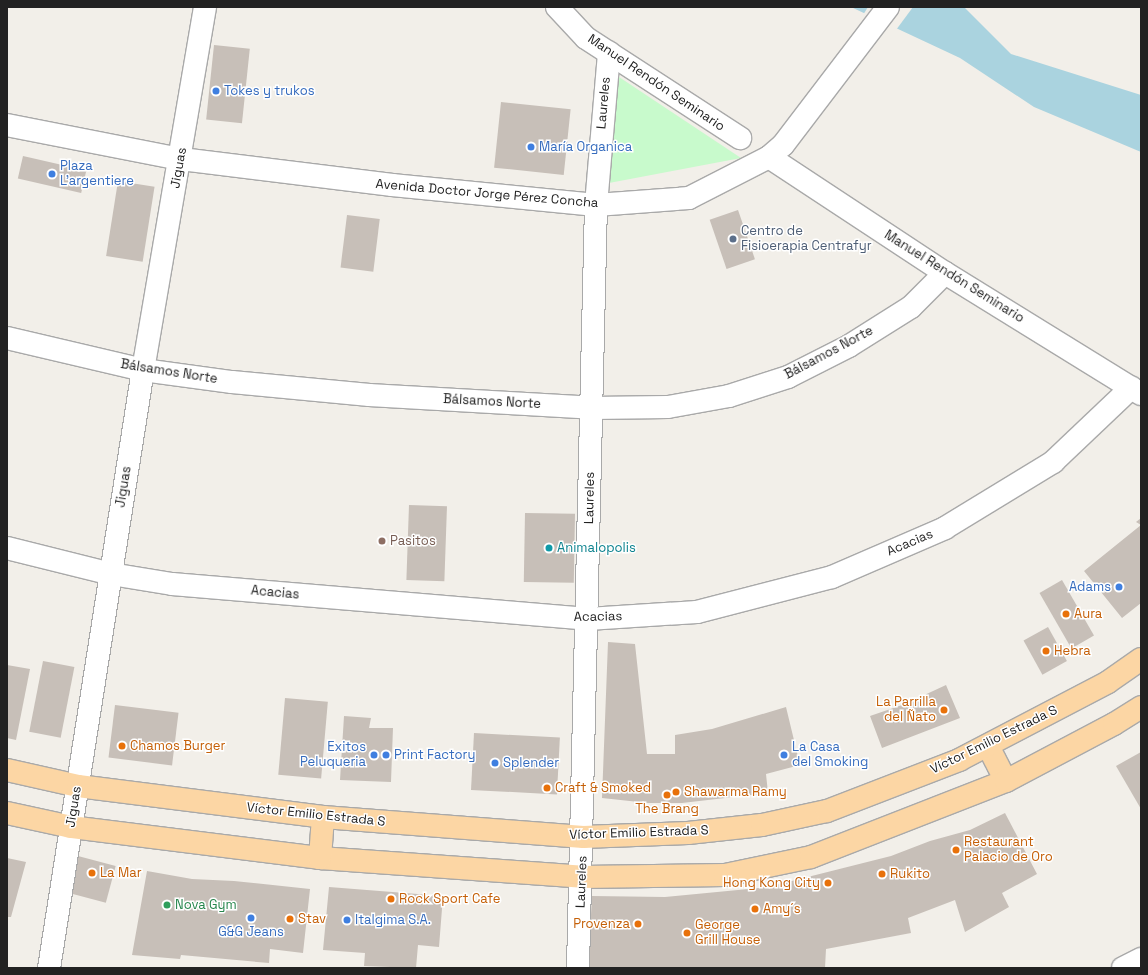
<!DOCTYPE html>
<html>
<head>
<meta charset="utf-8">
<style>
  body { margin:0 }
  #map { position:relative; width:1148px; height:975px; overflow:hidden; background:#f2efe9; font-family:"Space Grotesk",sans-serif }
  div>[style] { position:absolute }
  [style*='--x'] { left:calc(var(--x)*1px); top:calc(var(--y)*1px); width:calc(var(--w)*1px); rotate:calc(var(--a)*1deg) }
  .park>* { inset:0; background:#c8facc }
  .water>* { inset:0; background:#aad3df }
  .pier>* { inset:0; background:#f2efe9 }
  .building>* { inset:0; background:#c7bfb8; transform-origin:0 0 }
  .roads { filter:drop-shadow(1px 0 #a9a9a9) drop-shadow(-1px 0 #a9a9a9) drop-shadow(0 1px #a9a9a9) drop-shadow(0 -1px #a9a9a9) }
  .minor>* { height:22px; margin:-11px; padding:0 11px; transform-origin:11px; border-radius:11px; background:#fff }
  .major>* { height:22px; margin:-11px; padding:0 11px; transform-origin:11px; border-radius:11px; background:#fcd6a4 }
  .dots>* { width:11px; height:11px; translate:-50% -50%; box-sizing:border-box; border:2px solid #fff; border-radius:50% }
  span { translate:-50% -50%; white-space:nowrap; text-align:center; line-height:1.15; -webkit-text-stroke:3px #fff; paint-order:stroke }
  .street-label { font-size:13px; color:#222 }
  .shop-label { font-size:13px; color:#366cbe }
  .left { translate:0 -50%; text-align:left }
  .right { translate:-100% -50%; text-align:right }
  .service-label { font-size:13px; color:#4e5e75 }
  .education-label { font-size:13px; color:#785e54 }
  .culture-label { font-size:13px; color:#0d838f }
  .food-label { font-size:13px; color:#c56008 }
  .leisure-label { font-size:13px; color:#27864d }
  .frame { position:absolute; inset:0; border:8px solid #222; pointer-events:none }
</style>
</head>
<body>
<div id="map">
  <div class="park">
    <i style="clip-path:polygon(616px 75px,741px 158px,609px 183px)"></i>
  </div>
  <div class="water">
    <i style="clip-path:polygon(851px 7px,964px 7px,1011px 54px,1141px 95px,1141px 152px,1034px 107px,960px 58px)"></i>
  </div>
  <div class="pier">
    <i style="clip-path:polygon(868px 7px,913px 7px,896px 30px,863px 15px)"></i>
  </div>
  <div class="building">
    <i style="left:214px;top:45px;width:36px;height:75px;rotate:6deg"></i>
    <i style="left:501px;top:102px;width:70px;height:66px;rotate:6deg"></i>
    <i style="left:23px;top:156px;width:65px;height:23px;rotate:13deg"></i>
    <i style="left:118px;top:181px;width:37px;height:76px;rotate:9deg"></i>
    <i style="left:738px;top:210px;width:52px;height:30px;rotate:71deg"></i>
    <i style="left:347px;top:215px;width:33px;height:53px;rotate:7deg"></i>
    <i style="left:409px;top:505px;width:38px;height:75px;rotate:2deg"></i>
    <i style="left:525px;top:513px;width:50px;height:69px;rotate:1deg"></i>
    <i style="clip-path:polygon(1141px 518px,1141px 603px,1122px 618px,1084px 571px,1141px 525px,1136px 522px)"></i>
    <i style="left:1062px;top:580px;width:64px;height:26px;rotate:60deg"></i>
    <i style="left:1048px;top:627px;width:39px;height:28px;rotate:61deg"></i>
    <i style="clip-path:polygon(608px 642px,635px 644px,647px 754px,675px 754px,675px 735px,712px 729px,786px 707px,800px 765px,766px 774px,768px 793px,682px 803px,648px 803px,602px 798px)"></i>
    <i style="left:43px;top:661px;width:32px;height:72px;rotate:11deg"></i>
    <i style="clip-path:polygon(7px 665px,30px 669px,16px 740px,7px 738px)"></i>
    <i style="clip-path:polygon(946px 685px,960px 718px,882px 748px,870px 716px,905px 704px)"></i>
    <i style="left:285px;top:698px;width:43px;height:77px;rotate:5deg"></i>
    <i style="left:115px;top:705px;width:64px;height:53px;rotate:7deg"></i>
    <i style="clip-path:polygon(344px 716px,371px 718px,369px 728px,393px 728px,391px 782px,340px 780px)"></i>
    <i style="left:474px;top:733px;width:86px;height:57px;rotate:3deg"></i>
    <i style="clip-path:polygon(1141px 752px,1141px 809px,1116px 766px)"></i>
    <i style="clip-path:polygon(1005px 813px,1037px 874px,1002px 893px,1009px 907px,965px 932px,955px 900px,908px 918px,911px 933px,826px 949px,825px 968px,588px 968px,592px 896px,665px 897px,768px 887px,891px 856px,930px 841px,970px 830px)"></i>
    <i style="left:78px;top:856px;width:39px;height:38px;rotate:15deg"></i>
    <i style="clip-path:polygon(7px 858px,26px 862px,11px 917px,7px 917px)"></i>
    <i style="clip-path:polygon(147px 871px,192px 879px,234px 881px,310px 889px,303px 953px,270px 949px,269px 963px,181px 955px,180px 959px,132px 955px)"></i>
    <i style="clip-path:polygon(329px 887px,443px 896px,439px 947px,418px 945px,416px 968px,364px 966px,365px 953px,323px 950px)"></i>
  </div>
  <div class="roads">
    <div class="minor">
      <i style="--x:557;--y:7;--w:42;--a:46.9"></i>
      <i style="--x:586;--y:38;--w:184;--a:33"></i>
      <i style="--x:7;--y:125;--w:177;--a:11.1"></i>
      <i style="--x:181;--y:159;--w:213;--a:7"></i>
      <i style="--x:392;--y:185;--w:205;--a:5.6"></i>
      <i style="--x:596;--y:205;--w:93;--a:-4.3"></i>
      <i style="--x:689;--y:198;--w:90;--a:-27.1"></i>
      <i style="--x:769;--y:157;--w:18;--a:-41"></i>
      <i style="--x:783;--y:145;--w:173;--a:-52.7"></i>
      <i style="--x:769;--y:157;--w:211;--a:33.4"></i>
      <i style="--x:945;--y:273;--w:230;--a:31.7"></i>
      <i style="--x:7;--y:338;--w:140;--a:13.2"></i>
      <i style="--x:143;--y:370;--w:90;--a:7.7"></i>
      <i style="--x:232;--y:382;--w:138;--a:5.4"></i>
      <i style="--x:369;--y:395;--w:223;--a:3.3"></i>
      <i style="--x:592;--y:408;--w:76;--a:-0.8"></i>
      <i style="--x:668;--y:407;--w:62;--a:-10.2"></i>
      <i style="--x:729;--y:396;--w:62;--a:-17.9"></i>
      <i style="--x:788;--y:377;--w:68;--a:-26.9"></i>
      <i style="--x:849;--y:346;--w:73;--a:-32.2"></i>
      <i style="--x:911;--y:307;--w:48;--a:-45"></i>
      <i style="--x:7;--y:548;--w:107;--a:14"></i>
      <i style="--x:111;--y:574;--w:62;--a:9.3"></i>
      <i style="--x:172;--y:584;--w:417;--a:4.8"></i>
      <i style="--x:588;--y:619;--w:109;--a:-3.7"></i>
      <i style="--x:697;--y:612;--w:139;--a:-14.5"></i>
      <i style="--x:832;--y:577;--w:123;--a:-23.4"></i>
      <i style="--x:945;--y:528;--w:127;--a:-31.4"></i>
      <i style="--x:1053;--y:462;--w:108;--a:-43.5"></i>
      <i style="--x:49;--y:968;--w:605;--a:-81.07"></i>
      <i style="--x:143;--y:370;--w:368;--a:-80.3"></i>
      <i style="--x:578;--y:968;--w:763;--a:-88.65"></i>
      <i style="--x:596;--y:205;--w:153;--a:-85.1"></i>
      <i style="--x:1123;--y:968;--w:20;--a:-27"></i>
    </div>
    <div class="major">
      <i style="--x:988;--y:746;--w:39;--a:63"></i>
      <i style="--x:7;--y:770;--w:73;--a:12.7"></i>
      <i style="--x:78;--y:786;--w:247;--a:7.2"></i>
      <i style="--x:323;--y:817;--w:261;--a:4.4"></i>
      <i style="--x:583;--y:837;--w:105;--a:-2.2"></i>
      <i style="--x:688;--y:833;--w:74;--a:-6.2"></i>
      <i style="--x:762;--y:825;--w:66;--a:-12.2"></i>
      <i style="--x:827;--y:811;--w:142;--a:-21.1"></i>
      <i style="--x:959;--y:760;--w:168;--a:-27.6"></i>
      <i style="--x:1108;--y:682;--w:40;--a:-34.9"></i>
      <i style="--x:7;--y:813;--w:66;--a:12.3"></i>
      <i style="--x:71;--y:827;--w:251;--a:7.1"></i>
      <i style="--x:320;--y:858;--w:263;--a:4.1"></i>
      <i style="--x:582;--y:877;--w:143;--a:-0.8"></i>
      <i style="--x:725;--y:875;--w:88;--a:-11.8"></i>
      <i style="--x:811;--y:857;--w:209;--a:-21.3"></i>
      <i style="--x:1006;--y:781;--w:122;--a:-27.8"></i>
      <i style="--x:1114;--y:724;--w:32;--a:-32"></i>
      <i style="--x:320;--y:858;--w:41;--a:-85.8"></i>
    </div>
  </div>
  <div class="dots">
    <i style="left:216px;top:91px;background:#3f7fe0"></i>
    <i style="left:531px;top:147px;background:#3f7fe0"></i>
    <i style="left:52px;top:174px;background:#3f7fe0"></i>
    <i style="left:733px;top:239px;background:#5c6f8a"></i>
    <i style="left:382px;top:541px;background:#8d6e63"></i>
    <i style="left:549px;top:548px;background:#0f9aa8"></i>
    <i style="left:1119px;top:587px;background:#3f7fe0"></i>
    <i style="left:1066px;top:614px;background:#e8710a"></i>
    <i style="left:1046px;top:651px;background:#e8710a"></i>
    <i style="left:944px;top:710px;background:#e8710a"></i>
    <i style="left:122px;top:746px;background:#e8710a"></i>
    <i style="left:374px;top:755px;background:#3f7fe0"></i>
    <i style="left:386px;top:755px;background:#3f7fe0"></i>
    <i style="left:784px;top:755px;background:#3f7fe0"></i>
    <i style="left:495px;top:763px;background:#3f7fe0"></i>
    <i style="left:547px;top:788px;background:#e8710a"></i>
    <i style="left:676px;top:792px;background:#e8710a"></i>
    <i style="left:667px;top:795px;background:#e8710a"></i>
    <i style="left:956px;top:850px;background:#e8710a"></i>
    <i style="left:92px;top:873px;background:#e8710a"></i>
    <i style="left:882px;top:874px;background:#e8710a"></i>
    <i style="left:828px;top:883px;background:#e8710a"></i>
    <i style="left:391px;top:899px;background:#e8710a"></i>
    <i style="left:167px;top:905px;background:#2e9e5b"></i>
    <i style="left:755px;top:909px;background:#e8710a"></i>
    <i style="left:251px;top:918px;background:#3f7fe0"></i>
    <i style="left:290px;top:919px;background:#e8710a"></i>
    <i style="left:347px;top:920px;background:#3f7fe0"></i>
    <i style="left:638px;top:924px;background:#e8710a"></i>
    <i style="left:687px;top:933px;background:#e8710a"></i>
  </div>
  <div class="street-label">
    <span style="left:656px;top:83px;rotate:34deg">Manuel Rendón Seminario</span>
    <span style="left:604px;top:103px;rotate:-85deg">Laureles</span>
    <span style="left:179px;top:168px;rotate:-80deg">Jiguas</span>
    <span style="left:487px;top:194px;rotate:5deg">Avenida Doctor Jorge Pérez Concha</span>
    <span style="left:954px;top:277px;rotate:32deg">Manuel Rendón Seminario</span>
    <span style="left:829px;top:353px;rotate:-28deg">Bálsamos Norte</span>
    <span style="left:169px;top:372px;rotate:9deg">Bálsamos Norte</span>
    <span style="left:492px;top:402px;rotate:3deg">Bálsamos Norte</span>
    <span style="left:124px;top:487px;rotate:-81deg">Jiguas</span>
    <span style="left:590px;top:498px;rotate:-89deg">Laureles</span>
    <span style="left:910px;top:543px;rotate:-23deg">Acacias</span>
    <span style="left:275px;top:593px;rotate:5deg">Acacias</span>
    <span style="left:598px;top:617px;rotate:-1deg">Acacias</span>
    <span style="left:994px;top:740px;rotate:-26deg">Víctor Emilio Estrada S</span>
    <span style="left:74px;top:807px;rotate:-81deg">Jiguas</span>
    <span style="left:316px;top:815px;rotate:6deg">Víctor Emilio Estrada S</span>
    <span style="left:639px;top:833px;rotate:-2deg">Víctor Emilio Estrada S</span>
    <span style="left:582px;top:882px;rotate:-88deg">Laureles</span>
  </div>
  <div class="shop-label">
    <span class="left" style="left:224px;top:91px">Tokes y trukos</span>
    <span class="left" style="left:539px;top:147px">María Organica</span>
    <span class="left" style="left:60px;top:174px">Plaza<br>L'argentiere</span>
    <span class="right" style="left:1111px;top:587px">Adams</span>
    <span class="right" style="left:366px;top:755px">Exitos<br>Peluqueria</span>
    <span class="left" style="left:792px;top:755px">La Casa<br>del Smoking</span>
    <span class="left" style="left:394px;top:755px">Print Factory</span>
    <span class="left" style="left:503px;top:763px">Splender</span>
    <span class="left" style="left:355px;top:920px">Italgima S.A.</span>
    <span style="left:251px;top:932px">G&amp;G Jeans</span>
  </div>
  <div class="service-label">
    <span class="left" style="left:741px;top:239px">Centro de<br>Fisioerapia Centrafyr</span>
  </div>
  <div class="education-label">
    <span class="left" style="left:390px;top:541px">Pasitos</span>
  </div>
  <div class="culture-label">
    <span class="left" style="left:557px;top:548px">Animalopolis</span>
  </div>
  <div class="food-label">
    <span class="left" style="left:1074px;top:614px">Aura</span>
    <span class="left" style="left:1054px;top:651px">Hebra</span>
    <span class="right" style="left:936px;top:710px">La Parrilla<br>del Ñato</span>
    <span class="left" style="left:130px;top:746px">Chamos Burger</span>
    <span class="left" style="left:555px;top:788px">Craft &amp; Smoked</span>
    <span class="left" style="left:684px;top:792px">Shawarma Ramy</span>
    <span style="left:667px;top:809px">The Brang</span>
    <span class="left" style="left:964px;top:850px">Restaurant<br>Palacio de Oro</span>
    <span class="left" style="left:100px;top:873px">La Mar</span>
    <span class="left" style="left:890px;top:874px">Rukito</span>
    <span class="right" style="left:820px;top:883px">Hong Kong City</span>
    <span class="left" style="left:399px;top:899px">Rock Sport Cafe</span>
    <span class="left" style="left:763px;top:909px">Amy´s</span>
    <span class="left" style="left:298px;top:919px">Stav</span>
    <span class="right" style="left:630px;top:924px">Provenza</span>
    <span class="left" style="left:695px;top:933px">George<br>Grill House</span>
  </div>
  <div class="leisure-label">
    <span class="left" style="left:175px;top:905px">Nova Gym</span>
  </div>
  <div class="frame"></div>
</div>
</body>
</html>
